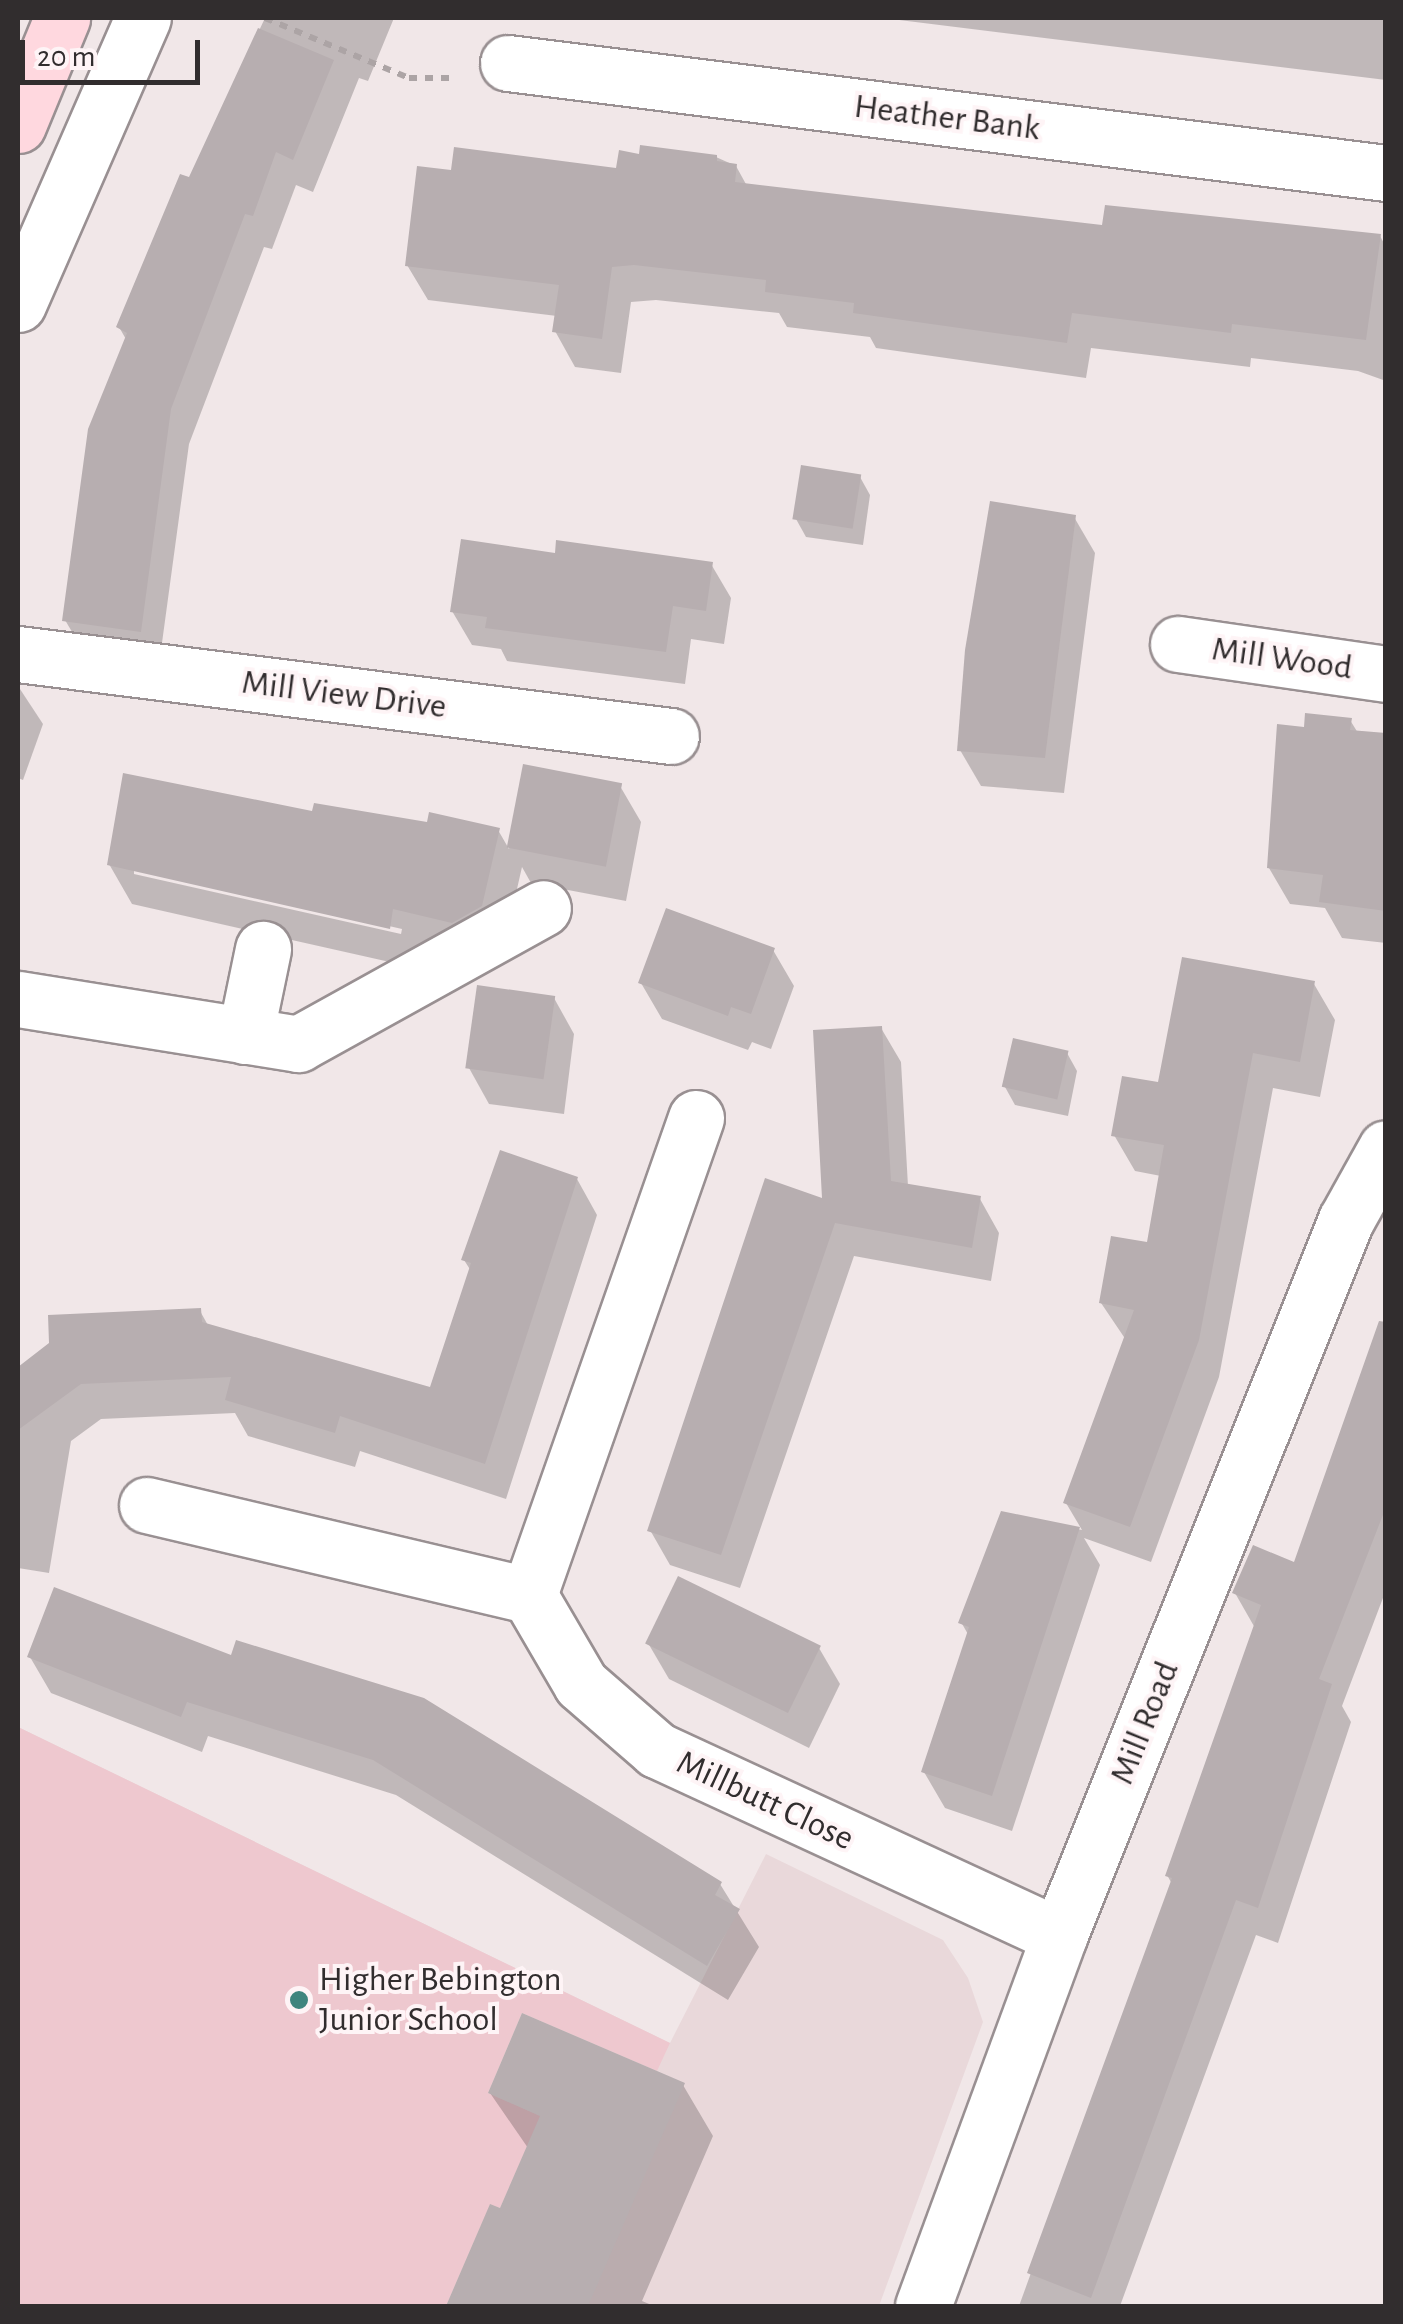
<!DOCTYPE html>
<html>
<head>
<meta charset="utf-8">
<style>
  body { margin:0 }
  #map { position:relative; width:1403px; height:2324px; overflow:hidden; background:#f1e7e8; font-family:"Alegreya Sans",sans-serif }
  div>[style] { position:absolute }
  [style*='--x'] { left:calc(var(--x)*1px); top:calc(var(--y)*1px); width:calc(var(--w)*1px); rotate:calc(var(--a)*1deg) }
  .built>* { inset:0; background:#e9d8da }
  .green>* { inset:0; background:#eec8cf }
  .shadow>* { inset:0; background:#0003 }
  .building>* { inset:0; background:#b7aeb0; transform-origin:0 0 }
  .path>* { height:6px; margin-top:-3px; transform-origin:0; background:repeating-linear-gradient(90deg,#aca4a5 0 8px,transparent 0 16px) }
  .roads { filter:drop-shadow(2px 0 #999092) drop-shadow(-2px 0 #999092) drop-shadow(0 2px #999092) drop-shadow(0 -2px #999092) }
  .minor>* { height:55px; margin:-27.5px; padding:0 27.5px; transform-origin:27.5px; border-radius:27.5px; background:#fff }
  .major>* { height:55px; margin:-27.5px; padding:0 27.5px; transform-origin:27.5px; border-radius:27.5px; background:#ffd8df }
  .dots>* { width:28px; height:28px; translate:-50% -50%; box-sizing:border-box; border:5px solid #fef4f6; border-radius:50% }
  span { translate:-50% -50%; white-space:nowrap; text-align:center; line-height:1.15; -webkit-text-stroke:8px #fef4f6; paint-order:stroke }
  .street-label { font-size:35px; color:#312d2e }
  .poi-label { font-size:35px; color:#312d2e }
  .left { translate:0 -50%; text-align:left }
  .frame { position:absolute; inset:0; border:20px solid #312d2e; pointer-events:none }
  .scale { position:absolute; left:20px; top:40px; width:180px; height:45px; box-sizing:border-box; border:5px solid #312d2e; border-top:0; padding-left:12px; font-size:30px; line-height:35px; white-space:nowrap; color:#312d2e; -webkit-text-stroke:8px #fef4f6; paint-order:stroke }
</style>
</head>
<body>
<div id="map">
  <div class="built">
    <i style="clip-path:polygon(18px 1727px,670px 2043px,766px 1854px,943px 1940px,968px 1978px,983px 2022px,879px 2306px,18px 2306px)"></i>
  </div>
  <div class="green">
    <i style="clip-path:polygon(18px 1727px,670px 2043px,657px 2071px,522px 2013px,488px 2093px,593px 2139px,527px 2147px,500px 2208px,490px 2205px,446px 2306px,18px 2306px)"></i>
  </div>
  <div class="shadow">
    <i style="clip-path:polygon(265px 18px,394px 18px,368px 81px,359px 78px,313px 192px,296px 185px,272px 249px,264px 247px,189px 444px,159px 665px,85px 654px,65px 620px,127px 341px,119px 327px)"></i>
    <i style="clip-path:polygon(883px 18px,1386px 18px,1386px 80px)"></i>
    <i style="clip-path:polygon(641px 157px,716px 157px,736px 166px,747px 186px,1104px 228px,1107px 208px,1380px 236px,1386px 247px,1386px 381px,1358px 371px,1251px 358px,1250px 367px,1091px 348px,1086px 378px,876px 348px,870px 337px,787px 327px,779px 313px,656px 300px,631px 302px,621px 373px,575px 367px,555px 331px,557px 316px,428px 300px,407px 265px,453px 173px,618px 171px)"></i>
    <i style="clip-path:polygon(860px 477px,870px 495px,863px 545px,806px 537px,796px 519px)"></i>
    <i style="clip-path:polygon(1074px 517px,1095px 553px,1064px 793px,981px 786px,960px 750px)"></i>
    <i style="clip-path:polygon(557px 556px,711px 564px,731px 598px,724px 644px,691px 639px,685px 684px,507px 661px,501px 649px,472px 645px,452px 611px)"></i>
    <i style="clip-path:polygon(18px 686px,43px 724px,23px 780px,18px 778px)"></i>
    <i style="clip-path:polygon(1350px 720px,1358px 733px,1386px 736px,1386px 943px,1342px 938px,1325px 908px,1290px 904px,1269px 868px,1306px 729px)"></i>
    <i style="clip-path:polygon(evenodd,525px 767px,620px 786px,641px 822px,626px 901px,531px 883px,522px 867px,504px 946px,476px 961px,415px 947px,412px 967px,132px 904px,109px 864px,315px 814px,498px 830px,509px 849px,525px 767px,134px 868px,402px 929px,401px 934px,134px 874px,134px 868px)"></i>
    <i style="clip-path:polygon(773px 950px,794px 986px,771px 1049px,752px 1042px,748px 1050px,662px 1019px,641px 983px)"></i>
    <i style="clip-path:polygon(1314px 984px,1335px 1020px,1320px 1097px,1273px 1088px,1219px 1377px,1151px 1562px,1084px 1538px,1100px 1565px,1012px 1831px,945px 1808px,924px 1772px,969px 1636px,961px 1622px,1003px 1514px,1082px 1530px,1066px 1503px,1126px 1340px,1101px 1303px,1149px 1245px,1161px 1176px,1135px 1171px,1114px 1135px,1160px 1085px)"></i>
    <i style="clip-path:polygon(554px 998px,574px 1034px,564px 1114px,489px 1104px,469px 1068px)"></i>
    <i style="clip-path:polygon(881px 1028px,901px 1062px,908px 1186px,980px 1199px,999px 1233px,991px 1281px,854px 1256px,740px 1588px,670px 1565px,650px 1530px,825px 1202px)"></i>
    <i style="clip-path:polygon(1067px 1053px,1077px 1071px,1068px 1116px,1015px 1105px,1005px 1087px)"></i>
    <i style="clip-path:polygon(577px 1179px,597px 1215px,506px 1499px,360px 1451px,355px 1467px,248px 1436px,235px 1413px,101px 1419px,71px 1441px,49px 1573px,18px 1568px,18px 1370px,52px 1344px,200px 1311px,209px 1327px,431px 1390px,471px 1271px,464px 1260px)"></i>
    <i style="clip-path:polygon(1386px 1324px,1386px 1590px,1342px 1706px,1351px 1722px,1278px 1943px,1256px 1935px,1120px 2306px,1019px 2306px,1172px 1884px,1167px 1875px,1255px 1628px,1235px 1593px,1295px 1565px)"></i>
    <i style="clip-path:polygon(56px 1590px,720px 1884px,759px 1947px,728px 2000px,396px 1795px,208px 1736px,202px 1752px,51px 1693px,30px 1657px)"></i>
    <i style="clip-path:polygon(648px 1643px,819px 1648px,840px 1684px,809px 1748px,669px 1679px)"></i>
    <i style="clip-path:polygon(683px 2085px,713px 2136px,642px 2301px,654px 2306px,449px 2306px,492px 2207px,501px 2211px,528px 2148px,490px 2093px)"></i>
  </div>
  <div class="building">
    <i style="clip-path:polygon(258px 28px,334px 60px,293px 160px,276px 152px,253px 216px,245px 214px,171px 409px,141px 632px,62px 621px,88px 429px,127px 333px,116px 327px,180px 174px,189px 177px)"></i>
    <i style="clip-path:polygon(640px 145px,717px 155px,717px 161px,737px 164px,735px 182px,1102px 225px,1105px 205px,1381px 234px,1366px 340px,1232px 324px,1231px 333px,1072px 313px,1067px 343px,853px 313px,854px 303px,765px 292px,766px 280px,634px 265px,612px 267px,602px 339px,552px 332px,559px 285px,405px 266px,417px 166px,451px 170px,454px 147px,616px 168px,619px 150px,639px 154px)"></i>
    <i style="left:801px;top:465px;width:61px;height:55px;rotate:9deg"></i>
    <i style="clip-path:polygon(990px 501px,1076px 515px,1045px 758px,957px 751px,965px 650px)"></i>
    <i style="clip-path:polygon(461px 539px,555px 553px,556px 540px,713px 562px,706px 611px,673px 606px,666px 652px,485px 628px,487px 617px,450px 612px)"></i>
    <i style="clip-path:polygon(1305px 713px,1352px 718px,1350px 730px,1386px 733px,1386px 911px,1319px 902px,1323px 875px,1267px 868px,1277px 724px,1304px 727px)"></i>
    <i style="left:523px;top:764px;width:101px;height:85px;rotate:11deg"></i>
    <i style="clip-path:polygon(123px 773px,312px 811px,314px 803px,427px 822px,429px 812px,500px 828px,482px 906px,452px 923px,393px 909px,390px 929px,107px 865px)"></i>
    <i style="clip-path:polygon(666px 908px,775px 948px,751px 1014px,731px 1007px,728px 1016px,638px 983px)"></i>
    <i style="clip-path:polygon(1182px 957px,1315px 981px,1300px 1062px,1253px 1053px,1199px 1340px,1130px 1527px,1063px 1503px,1134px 1310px,1099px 1303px,1111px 1236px,1147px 1242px,1164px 1145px,1111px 1136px,1122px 1076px,1158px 1082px)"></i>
    <i style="left:477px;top:985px;width:79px;height:84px;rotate:8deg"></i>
    <i style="clip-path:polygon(882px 1026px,891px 1181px,981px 1196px,972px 1248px,835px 1223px,721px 1555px,647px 1531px,765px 1178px,822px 1198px,813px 1030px)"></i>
    <i style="left:1013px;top:1038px;width:57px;height:50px;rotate:13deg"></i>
    <i style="clip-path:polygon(500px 1150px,578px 1177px,485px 1464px,340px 1416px,335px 1433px,225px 1400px,231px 1377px,81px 1384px,18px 1430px,18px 1367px,49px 1343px,48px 1315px,201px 1308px,202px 1322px,430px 1387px,471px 1263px,461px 1260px)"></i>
    <i style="clip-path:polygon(1379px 1321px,1386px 1322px,1386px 1507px,1319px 1679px,1332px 1684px,1258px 1908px,1236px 1900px,1091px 2298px,1027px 2273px,1172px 1878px,1165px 1876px,1261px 1605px,1232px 1593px,1253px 1545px,1294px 1562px)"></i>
    <i style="clip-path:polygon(1001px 1511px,1080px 1527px,992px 1796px,921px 1772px,969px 1627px,958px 1623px)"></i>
    <i style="left:678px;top:1576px;width:159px;height:75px;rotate:26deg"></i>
    <i style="clip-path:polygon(54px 1587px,231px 1655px,236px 1640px,424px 1698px,722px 1882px,715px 1895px,740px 1909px,707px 1966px,373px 1760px,187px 1702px,181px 1717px,27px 1657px)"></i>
    <i style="clip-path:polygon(522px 2013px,685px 2083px,588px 2306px,446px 2306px,490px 2204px,500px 2208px,540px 2116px,488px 2093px)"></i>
  </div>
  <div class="path">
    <i style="--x:265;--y:18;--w:156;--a:22.6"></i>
    <i style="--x:409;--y:78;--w:42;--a:0"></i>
  </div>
  <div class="roads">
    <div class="minor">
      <i style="--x:508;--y:63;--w:885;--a:7.14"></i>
      <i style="--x:18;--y:304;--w:312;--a:-66.4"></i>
      <i style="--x:1178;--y:644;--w:210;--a:8.2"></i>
      <i style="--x:18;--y:654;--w:658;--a:7.16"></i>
      <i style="--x:18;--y:999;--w:284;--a:9.1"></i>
      <i style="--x:298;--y:1044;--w:280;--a:-29"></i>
      <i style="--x:245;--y:1036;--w:89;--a:-78.3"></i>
      <i style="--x:696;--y:1118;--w:505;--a:109.3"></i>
      <i style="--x:529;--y:1595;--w:103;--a:59.7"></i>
      <i style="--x:581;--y:1684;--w:101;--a:41"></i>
      <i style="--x:657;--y:1750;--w:443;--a:24.8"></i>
      <i style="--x:147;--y:1505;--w:392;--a:13.3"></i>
      <i style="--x:923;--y:2306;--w:394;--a:-69.8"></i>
      <i style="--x:1059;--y:1936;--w:771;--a:-68.16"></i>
      <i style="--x:1346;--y:1220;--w:82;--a:-60.9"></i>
    </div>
    <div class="major">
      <i style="--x:18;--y:125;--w:116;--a:-67.6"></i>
    </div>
  </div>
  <div class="dots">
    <i style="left:299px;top:2000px;background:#3f857e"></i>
  </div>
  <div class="street-label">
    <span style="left:947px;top:118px;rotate:7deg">Heather Bank</span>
    <span style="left:1282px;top:659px;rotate:8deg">Mill Wood</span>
    <span style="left:344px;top:695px;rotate:7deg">Mill View Drive</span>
    <span style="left:1145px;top:1723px;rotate:-68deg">Mill Road</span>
    <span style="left:765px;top:1801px;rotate:25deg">Millbutt Close</span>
  </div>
  <div class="poi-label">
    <span class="left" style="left:319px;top:2000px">Higher Bebington<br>Junior School</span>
  </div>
  <div class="frame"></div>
  <div class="scale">20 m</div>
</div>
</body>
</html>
